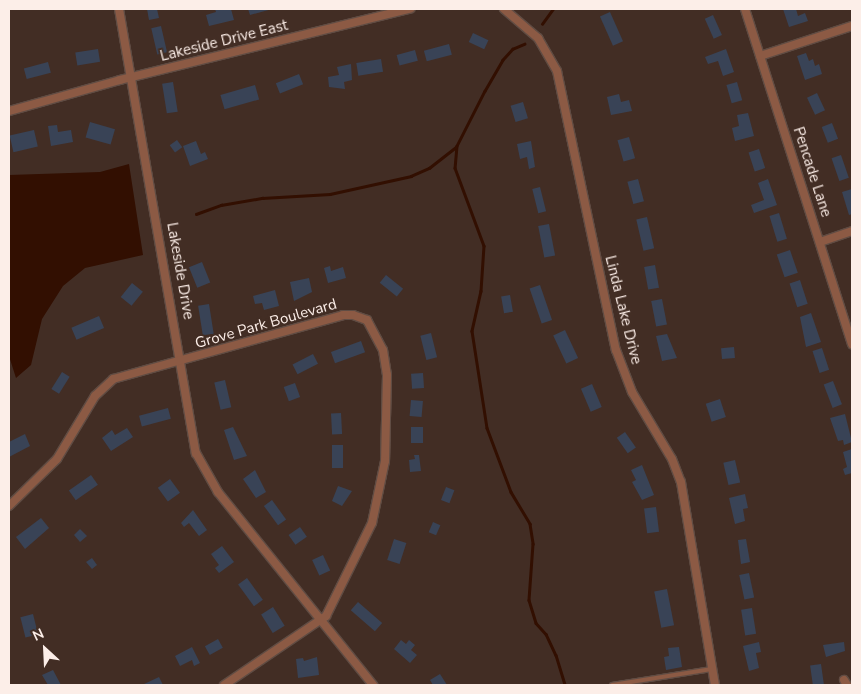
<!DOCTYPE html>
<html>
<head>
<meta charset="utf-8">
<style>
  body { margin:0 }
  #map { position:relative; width:861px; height:694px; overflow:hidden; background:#422d24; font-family:"Nunito Sans",sans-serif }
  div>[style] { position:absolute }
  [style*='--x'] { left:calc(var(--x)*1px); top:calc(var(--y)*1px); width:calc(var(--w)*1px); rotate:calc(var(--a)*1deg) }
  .water>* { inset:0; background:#320f01 }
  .stream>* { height:2.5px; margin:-1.25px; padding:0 1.25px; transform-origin:1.25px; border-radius:1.25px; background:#320f01 }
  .building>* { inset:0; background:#394356; transform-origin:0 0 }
  .roads { filter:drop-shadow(1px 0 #604c43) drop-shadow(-1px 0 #604c43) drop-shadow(0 1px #604c43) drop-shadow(0 -1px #604c43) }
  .lane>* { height:4px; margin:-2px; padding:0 2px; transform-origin:2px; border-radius:2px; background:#8c5a44 }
  .street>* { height:8px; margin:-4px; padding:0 4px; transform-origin:4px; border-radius:4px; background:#8c5a44 }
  span { translate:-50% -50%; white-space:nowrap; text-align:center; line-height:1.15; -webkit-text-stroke:4px #422d24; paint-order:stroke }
  .street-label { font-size:15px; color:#fceee8 }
  .frame { position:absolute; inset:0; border:10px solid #fceee8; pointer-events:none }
  .north { position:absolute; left:20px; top:624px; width:50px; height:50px; -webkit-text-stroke:4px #422d24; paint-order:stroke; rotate:335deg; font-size:14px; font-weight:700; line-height:20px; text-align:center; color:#fceee8 }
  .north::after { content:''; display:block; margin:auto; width:18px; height:22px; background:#fceee8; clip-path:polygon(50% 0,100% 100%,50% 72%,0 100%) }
</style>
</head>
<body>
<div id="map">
  <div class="water">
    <i style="clip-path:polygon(129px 164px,143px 255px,85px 268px,63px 286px,42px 319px,31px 365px,16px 378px,9px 356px,9px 175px,100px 172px)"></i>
  </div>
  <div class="stream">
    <i style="--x:542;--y:24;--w:19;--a:-54"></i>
    <i style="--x:525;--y:44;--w:13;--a:157"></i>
    <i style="--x:513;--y:49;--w:15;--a:132"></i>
    <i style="--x:503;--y:60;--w:36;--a:120"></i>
    <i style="--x:485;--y:91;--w:62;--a:117"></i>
    <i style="--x:457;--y:146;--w:22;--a:95"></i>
    <i style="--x:455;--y:168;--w:83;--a:69.6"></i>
    <i style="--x:484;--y:246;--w:45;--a:93.8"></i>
    <i style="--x:481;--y:291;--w:41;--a:102.7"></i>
    <i style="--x:472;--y:331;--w:98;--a:81.2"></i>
    <i style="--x:487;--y:428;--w:68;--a:69.4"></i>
    <i style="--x:511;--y:492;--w:37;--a:59"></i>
    <i style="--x:530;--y:524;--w:20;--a:81"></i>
    <i style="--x:533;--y:544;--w:56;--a:94.1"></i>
    <i style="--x:529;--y:600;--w:24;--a:73"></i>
    <i style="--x:536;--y:623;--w:15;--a:48"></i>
    <i style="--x:546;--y:634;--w:23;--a:65"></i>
    <i style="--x:556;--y:655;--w:31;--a:73"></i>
    <i style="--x:196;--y:214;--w:27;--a:-20"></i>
    <i style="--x:221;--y:205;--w:42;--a:-9.7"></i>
    <i style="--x:262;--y:198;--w:68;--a:-3.4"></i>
    <i style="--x:330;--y:194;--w:83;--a:-12.5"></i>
    <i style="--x:411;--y:176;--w:20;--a:-24"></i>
    <i style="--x:429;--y:168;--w:34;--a:-38"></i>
  </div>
  <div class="building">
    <i style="clip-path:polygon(147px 9px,157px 9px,159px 18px,149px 20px)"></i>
    <i style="clip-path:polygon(215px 9px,231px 9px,234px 20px,209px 26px,206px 15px,216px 12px)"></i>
    <i style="clip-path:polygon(248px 9px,272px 9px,250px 15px)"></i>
    <i style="clip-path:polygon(783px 9px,796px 9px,798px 16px,805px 13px,808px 21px,789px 27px)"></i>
    <i style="left:610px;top:12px;width:32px;height:11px;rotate:66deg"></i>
    <i style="left:713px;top:15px;width:22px;height:9px;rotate:66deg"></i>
    <i style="left:161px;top:26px;width:27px;height:10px;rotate:77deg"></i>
    <i style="left:473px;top:33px;width:17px;height:10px;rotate:25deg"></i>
    <i style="left:449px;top:44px;width:11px;height:26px;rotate:75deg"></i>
    <i style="left:98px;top:49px;width:13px;height:23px;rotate:81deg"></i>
    <i style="clip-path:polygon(726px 49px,734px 72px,723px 76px,718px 61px,708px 64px,705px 57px)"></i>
    <i style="left:415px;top:50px;width:11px;height:19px;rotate:75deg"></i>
    <i style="clip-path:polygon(806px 53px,809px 61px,813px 59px,815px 66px,819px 64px,822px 74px,805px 80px,797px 56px)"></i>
    <i style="left:381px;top:59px;width:13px;height:25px;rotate:81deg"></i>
    <i style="left:48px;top:62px;width:11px;height:25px;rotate:75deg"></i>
    <i style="clip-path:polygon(351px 64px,352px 80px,344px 82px,345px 89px,329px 87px,328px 77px,339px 75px,337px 67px)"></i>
    <i style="left:299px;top:74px;width:11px;height:25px;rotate:68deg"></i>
    <i style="left:173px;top:82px;width:30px;height:11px;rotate:81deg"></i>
    <i style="left:737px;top:82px;width:19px;height:11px;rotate:74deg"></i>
    <i style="left:255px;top:85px;width:15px;height:36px;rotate:74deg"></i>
    <i style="left:817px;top:93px;width:19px;height:11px;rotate:65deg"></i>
    <i style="clip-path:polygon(619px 94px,621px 102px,629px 100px,632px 111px,611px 115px,607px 97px)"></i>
    <i style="left:523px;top:102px;width:17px;height:13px;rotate:73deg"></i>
    <i style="clip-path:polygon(748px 113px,754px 136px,735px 141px,732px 128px,739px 126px,737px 115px)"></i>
    <i style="left:90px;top:122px;width:26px;height:16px;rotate:16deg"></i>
    <i style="left:832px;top:123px;width:17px;height:11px;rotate:69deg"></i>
    <i style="clip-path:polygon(57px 125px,58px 132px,71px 130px,73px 142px,51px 146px,48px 126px)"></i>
    <i style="left:34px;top:130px;width:17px;height:25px;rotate:77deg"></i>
    <i style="left:629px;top:137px;width:22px;height:12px;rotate:74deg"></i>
    <i style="left:177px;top:140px;width:9px;height:9px;rotate:54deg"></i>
    <i style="clip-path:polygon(196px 141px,201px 154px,205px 152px,208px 159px,190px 166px,183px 146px)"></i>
    <i style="clip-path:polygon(531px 141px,535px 167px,529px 169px,527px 157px,520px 159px,517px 144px)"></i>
    <i style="left:759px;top:149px;width:20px;height:11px;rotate:72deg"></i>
    <i style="left:841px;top:155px;width:24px;height:10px;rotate:71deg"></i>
    <i style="left:638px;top:179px;width:23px;height:11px;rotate:75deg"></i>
    <i style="clip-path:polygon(768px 179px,777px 205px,754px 213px,751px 205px,764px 200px,758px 183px)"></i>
    <i style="left:540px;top:187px;width:25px;height:8px;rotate:76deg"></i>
    <i style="clip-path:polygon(852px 189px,852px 214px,849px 215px,842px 192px)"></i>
    <i style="left:779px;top:213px;width:27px;height:10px;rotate:73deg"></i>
    <i style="left:647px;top:217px;width:32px;height:11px;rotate:77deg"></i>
    <i style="left:549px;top:224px;width:32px;height:11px;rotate:79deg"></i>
    <i style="left:790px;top:250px;width:24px;height:14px;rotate:71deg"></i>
    <i style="left:202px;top:262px;width:22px;height:14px;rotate:68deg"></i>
    <i style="left:655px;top:265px;width:23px;height:11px;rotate:80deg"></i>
    <i style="clip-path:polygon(330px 266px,331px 271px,343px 267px,346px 278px,328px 283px,324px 268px)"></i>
    <i style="left:386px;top:275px;width:22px;height:10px;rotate:39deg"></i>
    <i style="clip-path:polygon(309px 278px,312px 292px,294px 301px,290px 282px)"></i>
    <i style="left:800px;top:280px;width:25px;height:11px;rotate:72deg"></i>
    <i style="left:132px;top:283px;width:14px;height:18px;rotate:39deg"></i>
    <i style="left:540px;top:285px;width:37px;height:11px;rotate:71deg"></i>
    <i style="clip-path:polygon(275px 290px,279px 306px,264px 310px,262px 303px,255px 304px,253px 296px)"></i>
    <i style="left:510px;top:295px;width:17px;height:9px;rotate:80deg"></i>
    <i style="left:662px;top:299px;width:26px;height:11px;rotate:79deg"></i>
    <i style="left:209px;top:304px;width:30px;height:11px;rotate:81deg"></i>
    <i style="clip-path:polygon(811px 313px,821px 342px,806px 347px,800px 317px)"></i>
    <i style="left:99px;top:316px;width:13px;height:30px;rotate:67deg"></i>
    <i style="left:565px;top:330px;width:31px;height:13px;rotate:65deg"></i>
    <i style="left:431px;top:333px;width:25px;height:11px;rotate:76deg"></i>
    <i style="clip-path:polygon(667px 334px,677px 358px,662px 361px,656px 336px)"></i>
    <i style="left:361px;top:341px;width:12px;height:32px;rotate:70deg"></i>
    <i style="left:734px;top:347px;width:11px;height:13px;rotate:85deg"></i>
    <i style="left:822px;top:348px;width:23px;height:10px;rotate:72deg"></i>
    <i style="left:313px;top:354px;width:11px;height:23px;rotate:63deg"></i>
    <i style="left:62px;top:372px;width:9px;height:20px;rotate:32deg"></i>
    <i style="left:423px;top:373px;width:15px;height:12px;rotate:86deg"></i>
    <i style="left:225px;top:380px;width:28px;height:11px;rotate:77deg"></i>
    <i style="left:833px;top:381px;width:25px;height:10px;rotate:69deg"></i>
    <i style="left:295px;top:383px;width:15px;height:12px;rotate:70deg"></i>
    <i style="left:592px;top:384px;width:25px;height:12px;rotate:67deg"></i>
    <i style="left:720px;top:399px;width:19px;height:15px;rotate:72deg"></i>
    <i style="left:411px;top:400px;width:12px;height:16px;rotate:5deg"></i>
    <i style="left:168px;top:408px;width:11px;height:30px;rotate:75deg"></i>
    <i style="left:341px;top:413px;width:21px;height:10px;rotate:87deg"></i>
    <i style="clip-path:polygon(845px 414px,852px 442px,844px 445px,843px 440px,838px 441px,830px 418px)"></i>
    <i style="clip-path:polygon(233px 427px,247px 456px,234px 460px,224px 430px)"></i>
    <i style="left:411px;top:427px;width:12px;height:16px"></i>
    <i style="clip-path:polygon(127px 428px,133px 437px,111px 451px,102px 438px,112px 430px,115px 435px)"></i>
    <i style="left:625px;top:432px;width:19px;height:10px;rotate:55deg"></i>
    <i style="clip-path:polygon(25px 434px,30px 446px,9px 457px,9px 442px)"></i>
    <i style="left:332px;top:445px;width:11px;height:23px"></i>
    <i style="clip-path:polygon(852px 449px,852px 473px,845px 475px,843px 469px,847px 467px,843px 452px)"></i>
    <i style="clip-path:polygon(414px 455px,419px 455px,421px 471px,410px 472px,409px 460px,415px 459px)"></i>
    <i style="left:735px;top:460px;width:23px;height:12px;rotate:77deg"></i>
    <i style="clip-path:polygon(642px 465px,654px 495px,642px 500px,632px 482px,636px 480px,631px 470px)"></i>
    <i style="clip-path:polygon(255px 470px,266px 492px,256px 498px,243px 479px)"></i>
    <i style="left:91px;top:475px;width:12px;height:27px;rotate:55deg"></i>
    <i style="left:170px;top:479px;width:17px;height:15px;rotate:54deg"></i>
    <i style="clip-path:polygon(338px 486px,352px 491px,342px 506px,332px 501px)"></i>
    <i style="left:446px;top:487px;width:9px;height:14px;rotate:21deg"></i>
    <i style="clip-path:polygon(745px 494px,748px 508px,743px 509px,745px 521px,735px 524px,729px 498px)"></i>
    <i style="left:272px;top:500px;width:24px;height:10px;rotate:54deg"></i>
    <i style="left:656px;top:507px;width:25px;height:12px;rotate:83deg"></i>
    <i style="clip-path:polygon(193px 510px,207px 530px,199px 536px,189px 523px,184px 527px,181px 523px)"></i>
    <i style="clip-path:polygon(41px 518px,49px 528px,25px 549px,16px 537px)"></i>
    <i style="left:433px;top:522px;width:8px;height:11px;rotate:23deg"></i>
    <i style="left:300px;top:527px;width:12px;height:14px;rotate:55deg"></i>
    <i style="clip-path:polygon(80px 529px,87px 536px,80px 542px,74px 535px)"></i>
    <i style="left:394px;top:539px;width:13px;height:22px;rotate:18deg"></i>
    <i style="clip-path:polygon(746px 539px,750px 562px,741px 564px,738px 540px)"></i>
    <i style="clip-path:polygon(222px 546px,234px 562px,219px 573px,215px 568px,219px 565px,211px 554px)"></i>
    <i style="left:323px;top:555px;width:17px;height:12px;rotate:65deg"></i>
    <i style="clip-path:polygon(92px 558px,97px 565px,92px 569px,86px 562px)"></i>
    <i style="left:749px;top:573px;width:25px;height:10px;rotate:78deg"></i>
    <i style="left:247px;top:578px;width:27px;height:11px;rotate:54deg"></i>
    <i style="left:667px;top:589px;width:37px;height:13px;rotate:79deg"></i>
    <i style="left:358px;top:602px;width:32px;height:11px;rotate:41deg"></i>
    <i style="left:273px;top:607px;width:22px;height:14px;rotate:58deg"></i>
    <i style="left:752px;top:608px;width:26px;height:11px;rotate:81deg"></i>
    <i style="left:33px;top:614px;width:21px;height:13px;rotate:76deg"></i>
    <i style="left:218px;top:639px;width:10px;height:15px;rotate:61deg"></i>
    <i style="clip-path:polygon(401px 640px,406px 644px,409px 640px,415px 645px,411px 650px,417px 655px,410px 663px,394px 649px)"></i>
    <i style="clip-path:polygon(759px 642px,761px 652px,756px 653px,759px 668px,749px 671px,743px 646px)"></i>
    <i style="clip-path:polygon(844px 642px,845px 651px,826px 657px,823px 645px)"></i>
    <i style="clip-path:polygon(192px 647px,200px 663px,194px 666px,192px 660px,180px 666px,175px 656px)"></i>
    <i style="clip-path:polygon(679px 647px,682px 667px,666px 670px,664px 657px,669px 656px,668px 648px)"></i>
    <i style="clip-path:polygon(317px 657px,319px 675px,298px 678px,296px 659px,303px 658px,304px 661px)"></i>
    <i style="left:821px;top:664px;width:21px;height:11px;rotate:82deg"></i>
    <i style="clip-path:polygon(53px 670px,61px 685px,48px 685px,42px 675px)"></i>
    <i style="clip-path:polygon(440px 674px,447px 685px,433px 685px,430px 680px)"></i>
    <i style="clip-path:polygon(159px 677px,163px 685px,142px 685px)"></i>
  </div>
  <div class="roads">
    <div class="lane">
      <i style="--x:612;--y:685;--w:101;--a:-9.1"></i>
    </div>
    <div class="street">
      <i style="--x:119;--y:9;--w:451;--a:80.2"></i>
      <i style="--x:196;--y:453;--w:45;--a:60.6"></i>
      <i style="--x:218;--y:492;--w:248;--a:51.2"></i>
      <i style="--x:504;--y:9;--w:45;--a:40.5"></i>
      <i style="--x:538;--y:38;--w:38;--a:60"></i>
      <i style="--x:557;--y:71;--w:285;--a:78.1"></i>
      <i style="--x:616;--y:350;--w:45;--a:69.1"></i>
      <i style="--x:632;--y:392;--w:78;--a:59.2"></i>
      <i style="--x:672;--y:459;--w:25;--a:69"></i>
      <i style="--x:681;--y:482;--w:206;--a:80.5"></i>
      <i style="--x:745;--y:9;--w:352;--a:72.3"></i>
      <i style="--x:760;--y:56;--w:97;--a:-18.1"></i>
      <i style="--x:9;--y:111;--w:115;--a:-15.6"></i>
      <i style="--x:120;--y:80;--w:299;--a:-13.8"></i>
      <i style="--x:820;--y:242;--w:34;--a:-19"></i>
      <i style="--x:9;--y:506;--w:67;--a:-44.4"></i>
      <i style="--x:57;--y:459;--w:74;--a:-58.9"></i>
      <i style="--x:95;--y:396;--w:25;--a:-43"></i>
      <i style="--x:113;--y:379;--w:239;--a:-15.5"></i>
      <i style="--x:343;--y:315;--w:10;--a:0"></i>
      <i style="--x:353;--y:315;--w:15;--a:20"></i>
      <i style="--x:367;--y:320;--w:34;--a:62"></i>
      <i style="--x:383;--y:350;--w:25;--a:81"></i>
      <i style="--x:387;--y:375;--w:86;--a:91.3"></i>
      <i style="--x:385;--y:461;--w:63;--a:101.8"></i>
      <i style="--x:372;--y:523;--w:104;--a:116.3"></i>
      <i style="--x:326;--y:616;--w:123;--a:145.9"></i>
      <i style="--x:844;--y:680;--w:6;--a:59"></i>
    </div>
  </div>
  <div class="street-label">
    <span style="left:224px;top:41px;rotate:-14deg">Lakeside Drive East</span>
    <span style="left:812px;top:172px;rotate:72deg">Pencade Lane</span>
    <span style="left:180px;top:271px;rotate:80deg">Lakeside Drive</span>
    <span style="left:623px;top:310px;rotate:76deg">Linda Lake Drive</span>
    <span style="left:266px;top:324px;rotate:-16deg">Grove Park Boulevard</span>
  </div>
  <div class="frame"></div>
  <div class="north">N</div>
</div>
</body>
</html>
